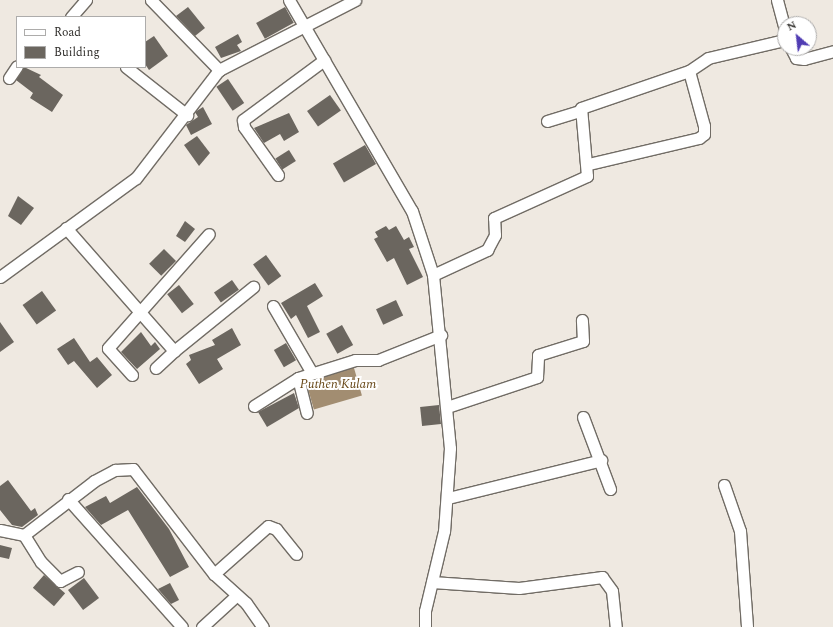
<!DOCTYPE html>
<html>
<head>
<meta charset="utf-8">
<style>
  body { margin:0 }
  #map { position:relative; width:833px; height:627px; overflow:hidden; background:#efe9e1; font-family:Spectral,serif }
  div>[style] { position:absolute }
  [style*='--x'] { left:calc(var(--x)*1px); top:calc(var(--y)*1px); width:calc(var(--w)*1px); rotate:calc(var(--a)*1deg) }
  .water>* { inset:0; background:#a28d71; transform-origin:0 0 }
  .building>* { inset:0; background:#6b665f; transform-origin:0 0 }
  .roads { filter:drop-shadow(1px 0 #716c65) drop-shadow(-1px 0 #716c65) drop-shadow(0 1px #716c65) drop-shadow(0 -1px #716c65) }
  .street>* { height:11px; margin:-5.5px; padding:0 5.5px; transform-origin:5.5px; border-radius:5.5px; background:#fff }
  span { translate:-50% -50%; white-space:nowrap; text-align:center; line-height:1.15; -webkit-text-stroke:4px #fff; paint-order:stroke }
  .water-label { font-size:13px; color:#694919; font-style:italic }
  .legend { position:absolute; left:16px; top:16px; width:130px; height:52px; box-sizing:border-box; background:#fff; border:1px solid #adacab; margin:0; padding:5px 7px; list-style:none; font-size:12px; color:#312f2c }
  .legend li { display:flex; align-items:center; gap:8px; height:20px }
  .legend b { width:20px; border:1px solid #adacab }
  .north { position:absolute; left:777px; top:16px; width:40px; height:40px; box-sizing:border-box; background:#fff; border:1px solid #adacab; border-radius:50%; rotate:332deg; font-size:11px; font-weight:700; line-height:16px; text-align:center; color:#312f2c }
  .north::after { content:''; display:block; margin:auto; width:14px; height:18px; background:#503cb3; clip-path:polygon(50% 0,100% 100%,50% 72%,0 100%) }
</style>
</head>
<body>
<div id="map">
  <div class="water">
    <i style="left:352px;top:361px;width:36px;height:50px;rotate:74deg"></i>
  </div>
  <div class="building">
    <i style="clip-path:polygon(188px 7px,205px 28px,195px 36px,176px 16px)"></i>
    <i style="left:285px;top:7px;width:18px;height:33px;rotate:61deg"></i>
    <i style="clip-path:polygon(238px 34px,242px 42px,237px 45px,241px 51px,221px 58px,215px 47px)"></i>
    <i style="clip-path:polygon(154px 36px,168px 56px,149px 70px,145px 64px,145px 42px)"></i>
    <i style="clip-path:polygon(24px 67px,41px 75px,39px 77px,63px 95px,52px 112px,30px 98px,33px 93px,16px 80px)"></i>
    <i style="left:228px;top:79px;width:29px;height:14px;rotate:56deg"></i>
    <i style="left:330px;top:95px;width:19px;height:28px;rotate:55deg"></i>
    <i style="clip-path:polygon(203px 107px,212px 124px,191px 135px,186px 125px,198px 117px,195px 112px)"></i>
    <i style="clip-path:polygon(289px 113px,299px 132px,284px 141px,280px 134px,264px 143px,254px 128px)"></i>
    <i style="clip-path:polygon(197px 136px,210px 153px,199px 166px,184px 145px)"></i>
    <i style="left:365px;top:145px;width:22px;height:37px;rotate:60deg"></i>
    <i style="left:289px;top:150px;width:13px;height:16px;rotate:58deg"></i>
    <i style="clip-path:polygon(18px 196px,34px 208px,21px 225px,8px 216px)"></i>
    <i style="clip-path:polygon(185px 221px,195px 229px,185px 242px,176px 236px)"></i>
    <i style="clip-path:polygon(386px 226px,389px 230px,396px 226px,404px 240px,409px 237px,414px 247px,409px 249px,423px 277px,407px 285px,394px 258px,387px 262px,374px 239px,378px 237px,375px 232px)"></i>
    <i style="left:164px;top:249px;width:17px;height:21px;rotate:45deg"></i>
    <i style="left:266px;top:255px;width:26px;height:16px;rotate:54deg"></i>
    <i style="left:232px;top:280px;width:12px;height:22px;rotate:55deg"></i>
    <i style="clip-path:polygon(315px 283px,323px 296px,307px 306px,320px 332px,308px 338px,296px 315px,291px 319px,281px 303px)"></i>
    <i style="left:179px;top:285px;width:24px;height:15px;rotate:52deg"></i>
    <i style="left:42px;top:291px;width:24px;height:24px;rotate:54deg"></i>
    <i style="left:396px;top:300px;width:17px;height:22px;rotate:65deg"></i>
    <i style="clip-path:polygon(0 322px,14px 342px,0 352px)"></i>
    <i style="left:342px;top:325px;width:23px;height:18px;rotate:61deg"></i>
    <i style="clip-path:polygon(232px 328px,241px 345px,217px 359px,223px 369px,199px 384px,186px 364px,191px 360px,189px 355px,215px 345px,212px 340px)"></i>
    <i style="clip-path:polygon(141px 332px,151px 346px,155px 342px,160px 349px,137px 369px,121px 352px)"></i>
    <i style="clip-path:polygon(74px 338px,90px 362px,97px 357px,112px 375px,97px 388px,74px 361px,68px 365px,57px 349px)"></i>
    <i style="left:286px;top:343px;width:20px;height:14px;rotate:60deg"></i>
    <i style="clip-path:polygon(294px 393px,299px 408px,267px 427px,258px 412px)"></i>
    <i style="left:439px;top:405px;width:19px;height:19px;rotate:84deg"></i>
    <i style="clip-path:polygon(8px 480px,31px 511px,35px 508px,38px 515px,22px 527px,12px 525px,0 510px,0 486px)"></i>
    <i style="clip-path:polygon(137px 487px,169px 529px,189px 567px,170px 577px,128px 510px,101px 525px,85px 507px,106px 496px,110px 503px)"></i>
    <i style="clip-path:polygon(0 545px,12px 548px,9px 559px,0 557px)"></i>
    <i style="left:44px;top:575px;width:28px;height:17px;rotate:41deg"></i>
    <i style="left:84px;top:578px;width:25px;height:20px;rotate:53deg"></i>
    <i style="clip-path:polygon(170px 583px,179px 600px,171px 604px,158px 589px)"></i>
  </div>
  <div class="roads">
    <div class="street">
      <i style="--x:151;--y:0;--w:98;--a:45.8"></i>
      <i style="--x:289;--y:0;--w:244;--a:59.8"></i>
      <i style="--x:412;--y:211;--w:67;--a:71.8"></i>
      <i style="--x:433;--y:275;--w:174;--a:84.4"></i>
      <i style="--x:450;--y:448;--w:83;--a:94.1"></i>
      <i style="--x:444;--y:531;--w:82;--a:103.4"></i>
      <i style="--x:425;--y:611;--w:16;--a:90"></i>
      <i style="--x:777;--y:0;--w:30;--a:75"></i>
      <i style="--x:71;--y:17;--w:23;--a:-49"></i>
      <i style="--x:791;--y:48;--w:11;--a:63"></i>
      <i style="--x:796;--y:58;--w:8;--a:7"></i>
      <i style="--x:804;--y:59;--w:30;--a:-15"></i>
      <i style="--x:126;--y:67;--w:78;--a:38.2"></i>
      <i style="--x:689;--y:71;--w:23;--a:-34"></i>
      <i style="--x:708;--y:58;--w:79;--a:-13.2"></i>
      <i style="--x:9;--y:78;--w:14;--a:-56"></i>
      <i style="--x:547;--y:121;--w:34;--a:-17"></i>
      <i style="--x:278;--y:175;--w:59;--a:-125.3"></i>
      <i style="--x:244;--y:127;--w:7;--a:-98"></i>
      <i style="--x:243;--y:120;--w:101;--a:-36.5"></i>
      <i style="--x:66;--y:228;--w:164;--a:48.7"></i>
      <i style="--x:174;--y:351;--w:25;--a:137"></i>
      <i style="--x:433;--y:275;--w:60;--a:-24.8"></i>
      <i style="--x:487;--y:250;--w:17;--a:-62"></i>
      <i style="--x:495;--y:235;--w:17;--a:-93"></i>
      <i style="--x:494;--y:218;--w:102;--a:-24.3"></i>
      <i style="--x:587;--y:176;--w:68;--a:-95"></i>
      <i style="--x:581;--y:108;--w:114;--a:-18.9"></i>
      <i style="--x:689;--y:71;--w:57;--a:74.7"></i>
      <i style="--x:704;--y:126;--w:8;--a:90"></i>
      <i style="--x:704;--y:134;--w:6;--a:141"></i>
      <i style="--x:699;--y:138;--w:114;--a:166.8"></i>
      <i style="--x:0;--y:277;--w:168;--a:-36.1"></i>
      <i style="--x:136;--y:178;--w:136;--a:-52.5"></i>
      <i style="--x:219;--y:70;--w:153;--a:-27.2"></i>
      <i style="--x:273;--y:306;--w:78;--a:59.8"></i>
      <i style="--x:174;--y:351;--w:102;--a:-39"></i>
      <i style="--x:132;--y:375;--w:36;--a:-132"></i>
      <i style="--x:108;--y:348;--w:152;--a:-48.5"></i>
      <i style="--x:298;--y:378;--w:36;--a:76"></i>
      <i style="--x:254;--y:406;--w:52;--a:-32.5"></i>
      <i style="--x:298;--y:378;--w:60;--a:-17.5"></i>
      <i style="--x:355;--y:360;--w:23;--a:0"></i>
      <i style="--x:378;--y:360;--w:68;--a:-21.6"></i>
      <i style="--x:447;--y:407;--w:95;--a:-18.4"></i>
      <i style="--x:537;--y:377;--w:22;--a:-87"></i>
      <i style="--x:538;--y:355;--w:47;--a:-17.3"></i>
      <i style="--x:583;--y:341;--w:21;--a:-93"></i>
      <i style="--x:583;--y:417;--w:77;--a:69.4"></i>
      <i style="--x:724;--y:485;--w:49;--a:70.8"></i>
      <i style="--x:740;--y:531;--w:96;--a:85.8"></i>
      <i style="--x:448;--y:498;--w:158;--a:-13.9"></i>
      <i style="--x:68;--y:499;--w:171;--a:48.3"></i>
      <i style="--x:0;--y:530;--w:25;--a:12"></i>
      <i style="--x:24;--y:535;--w:88;--a:-37.6"></i>
      <i style="--x:94;--y:481;--w:24;--a:-28"></i>
      <i style="--x:115;--y:470;--w:18;--a:-3"></i>
      <i style="--x:133;--y:469;--w:133;--a:52.4"></i>
      <i style="--x:214;--y:574;--w:43;--a:42.2"></i>
      <i style="--x:246;--y:603;--w:29;--a:55"></i>
      <i style="--x:24;--y:535;--w:32;--a:58"></i>
      <i style="--x:41;--y:562;--w:27;--a:45"></i>
      <i style="--x:60;--y:581;--w:20;--a:-27"></i>
      <i style="--x:214;--y:574;--w:72;--a:-41.6"></i>
      <i style="--x:268;--y:526;--w:9;--a:21"></i>
      <i style="--x:276;--y:529;--w:32;--a:51"></i>
      <i style="--x:432;--y:582;--w:87;--a:3.9"></i>
      <i style="--x:519;--y:588;--w:84;--a:-7.5"></i>
      <i style="--x:602;--y:577;--w:17;--a:54"></i>
      <i style="--x:612;--y:591;--w:36;--a:84"></i>
      <i style="--x:202;--y:627;--w:47;--a:-42.4"></i>
    </div>
  </div>
  <div class="water-label">
    <span style="left:338px;top:384px">Puthen Kulam</span>
  </div>
  <ul class="legend">
  <li><b style="height:5px;background:#fff"></b>Road</li>
  <li><b style="height:11px;background:#6b665f"></b>Building</li>
  </ul>
  <div class="north">N</div>
</div>
</body>
</html>
